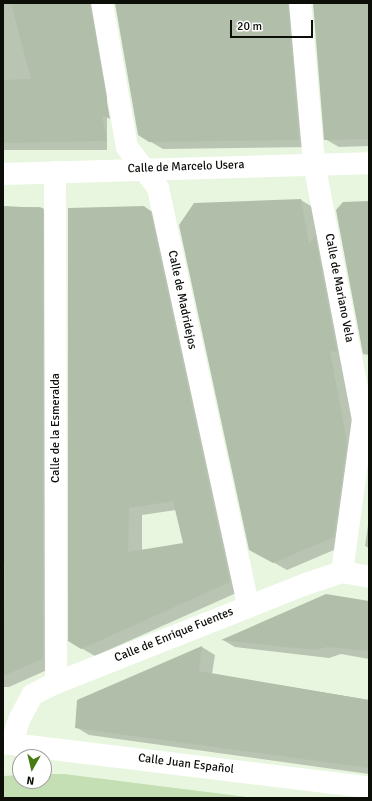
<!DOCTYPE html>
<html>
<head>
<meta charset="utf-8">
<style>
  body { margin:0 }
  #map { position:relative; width:372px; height:801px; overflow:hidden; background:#e8f6df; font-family:Signika,sans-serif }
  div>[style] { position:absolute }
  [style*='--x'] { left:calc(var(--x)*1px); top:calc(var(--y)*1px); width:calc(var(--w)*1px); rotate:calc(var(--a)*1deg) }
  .green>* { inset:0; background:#c4dfb4 }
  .shadow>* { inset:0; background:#0003; transform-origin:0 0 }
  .building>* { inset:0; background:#b1bfaa }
  .street>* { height:22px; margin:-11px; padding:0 11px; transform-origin:11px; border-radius:11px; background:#fff }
  .secondary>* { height:22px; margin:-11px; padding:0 11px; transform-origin:11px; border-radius:11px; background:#fff }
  span { translate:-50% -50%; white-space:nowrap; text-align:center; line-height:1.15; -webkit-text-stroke:3.5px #fff; paint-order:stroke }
  .street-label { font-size:12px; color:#0b0f08 }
  .frame { position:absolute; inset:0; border:4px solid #0b0f08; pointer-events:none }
  .north { position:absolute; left:12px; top:749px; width:40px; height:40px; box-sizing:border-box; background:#fff; border:1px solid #9d9f9c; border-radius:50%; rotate:188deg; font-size:11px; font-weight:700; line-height:16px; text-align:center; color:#0b0f08 }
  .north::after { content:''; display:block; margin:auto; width:14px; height:18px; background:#457b0f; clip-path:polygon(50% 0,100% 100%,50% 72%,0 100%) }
  .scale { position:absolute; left:230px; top:20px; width:83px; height:18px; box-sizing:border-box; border:2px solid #0b0f08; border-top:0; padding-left:5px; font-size:12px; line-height:14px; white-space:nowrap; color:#0b0f08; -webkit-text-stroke:3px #fff; paint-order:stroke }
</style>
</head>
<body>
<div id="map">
  <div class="green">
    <i style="clip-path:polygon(44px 774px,64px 774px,255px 798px,3px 798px,3px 776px,20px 775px,20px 781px,44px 781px)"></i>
  </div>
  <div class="shadow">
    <i style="left:3px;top:3px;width:104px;height:147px"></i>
    <i style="clip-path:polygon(116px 3px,305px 3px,313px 147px,163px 149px,139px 135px)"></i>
    <i style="clip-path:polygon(314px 3px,369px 3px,369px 146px,339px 147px,325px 139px)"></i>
    <i style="clip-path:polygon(301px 200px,314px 208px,360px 451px,348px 544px,287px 570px,264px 557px)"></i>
    <i style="clip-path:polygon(3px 207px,40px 207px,54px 215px,56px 666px,9px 687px,3px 687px)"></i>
    <i style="clip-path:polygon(evenodd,144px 207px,158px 215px,243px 590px,95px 656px,81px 648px,144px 207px,176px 510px,184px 544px,142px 551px,142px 515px,176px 510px)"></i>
    <i style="clip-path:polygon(369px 518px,369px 548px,365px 546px)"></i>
    <i style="clip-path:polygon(369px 602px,369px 659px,341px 654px,329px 658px,235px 647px,223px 640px)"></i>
    <i style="clip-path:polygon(202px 647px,215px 655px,212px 674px,369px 700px,369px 774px,89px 735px,76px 727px,78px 701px)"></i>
  </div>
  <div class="building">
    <i style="clip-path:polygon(11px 3px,90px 3px,110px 119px,102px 115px,107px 141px,3px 143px,3px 80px,31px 79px)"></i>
    <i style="clip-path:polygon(115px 3px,288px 3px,299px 140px,149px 142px,138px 135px)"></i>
    <i style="clip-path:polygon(313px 3px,369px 3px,369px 139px,324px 140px)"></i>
    <i style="clip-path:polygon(301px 199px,309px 244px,315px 236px,337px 352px,330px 351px,347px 443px,334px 537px,273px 563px,249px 550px,179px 225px,194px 203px)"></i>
    <i style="clip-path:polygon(369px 201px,369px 355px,363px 354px,336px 210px,343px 202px)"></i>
    <i style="clip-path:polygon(3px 206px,43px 208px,43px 659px,3px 676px,5px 565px,3px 565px)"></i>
    <i style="clip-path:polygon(evenodd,144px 206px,150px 211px,230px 582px,81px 649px,68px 641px,68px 208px,144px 206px,173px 501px,183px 543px,128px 552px,129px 508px,173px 501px)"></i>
    <i style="clip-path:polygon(326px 594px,369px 601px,369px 651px,327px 647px,315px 650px,221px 640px)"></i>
    <i style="clip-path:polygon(202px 646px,199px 671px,369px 700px,369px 768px,75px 728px,77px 700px)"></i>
  </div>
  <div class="street">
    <i style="--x:102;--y:3;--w:146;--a:80.2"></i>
    <i style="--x:127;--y:147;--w:51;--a:52.9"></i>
    <i style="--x:158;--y:188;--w:427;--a:77.8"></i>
    <i style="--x:300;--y:3;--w:161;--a:85"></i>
    <i style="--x:314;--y:163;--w:261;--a:79.2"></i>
    <i style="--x:363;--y:419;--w:154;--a:97.8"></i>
    <i style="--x:55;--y:172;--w:511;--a:89.89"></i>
    <i style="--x:12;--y:742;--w:25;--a:-72"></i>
    <i style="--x:20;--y:718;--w:26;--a:-62"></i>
    <i style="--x:32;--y:695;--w:27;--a:-27"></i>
    <i style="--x:56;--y:683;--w:266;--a:-21.6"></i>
    <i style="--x:303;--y:585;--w:41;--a:-18.4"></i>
    <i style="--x:342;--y:572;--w:27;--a:10"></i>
    <i style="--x:3;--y:743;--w:369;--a:6.9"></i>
  </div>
  <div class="secondary">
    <i style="--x:3;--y:174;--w:366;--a:-1.7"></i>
  </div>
  <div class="street-label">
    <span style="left:186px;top:167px;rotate:-2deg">Calle de Marcelo Usera</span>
    <span style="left:339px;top:288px;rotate:79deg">Calle de Mariano Vela</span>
    <span style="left:182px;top:300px;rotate:78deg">Calle de Madridejos</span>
    <span style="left:56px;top:428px;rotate:-90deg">Calle de la Esmeralda</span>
    <span style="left:174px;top:635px;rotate:-22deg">Calle de Enrique Fuentes</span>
    <span style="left:186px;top:764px;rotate:7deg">Calle Juan Español</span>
  </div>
  <div class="frame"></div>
  <div class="north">N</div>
  <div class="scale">20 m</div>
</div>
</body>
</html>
